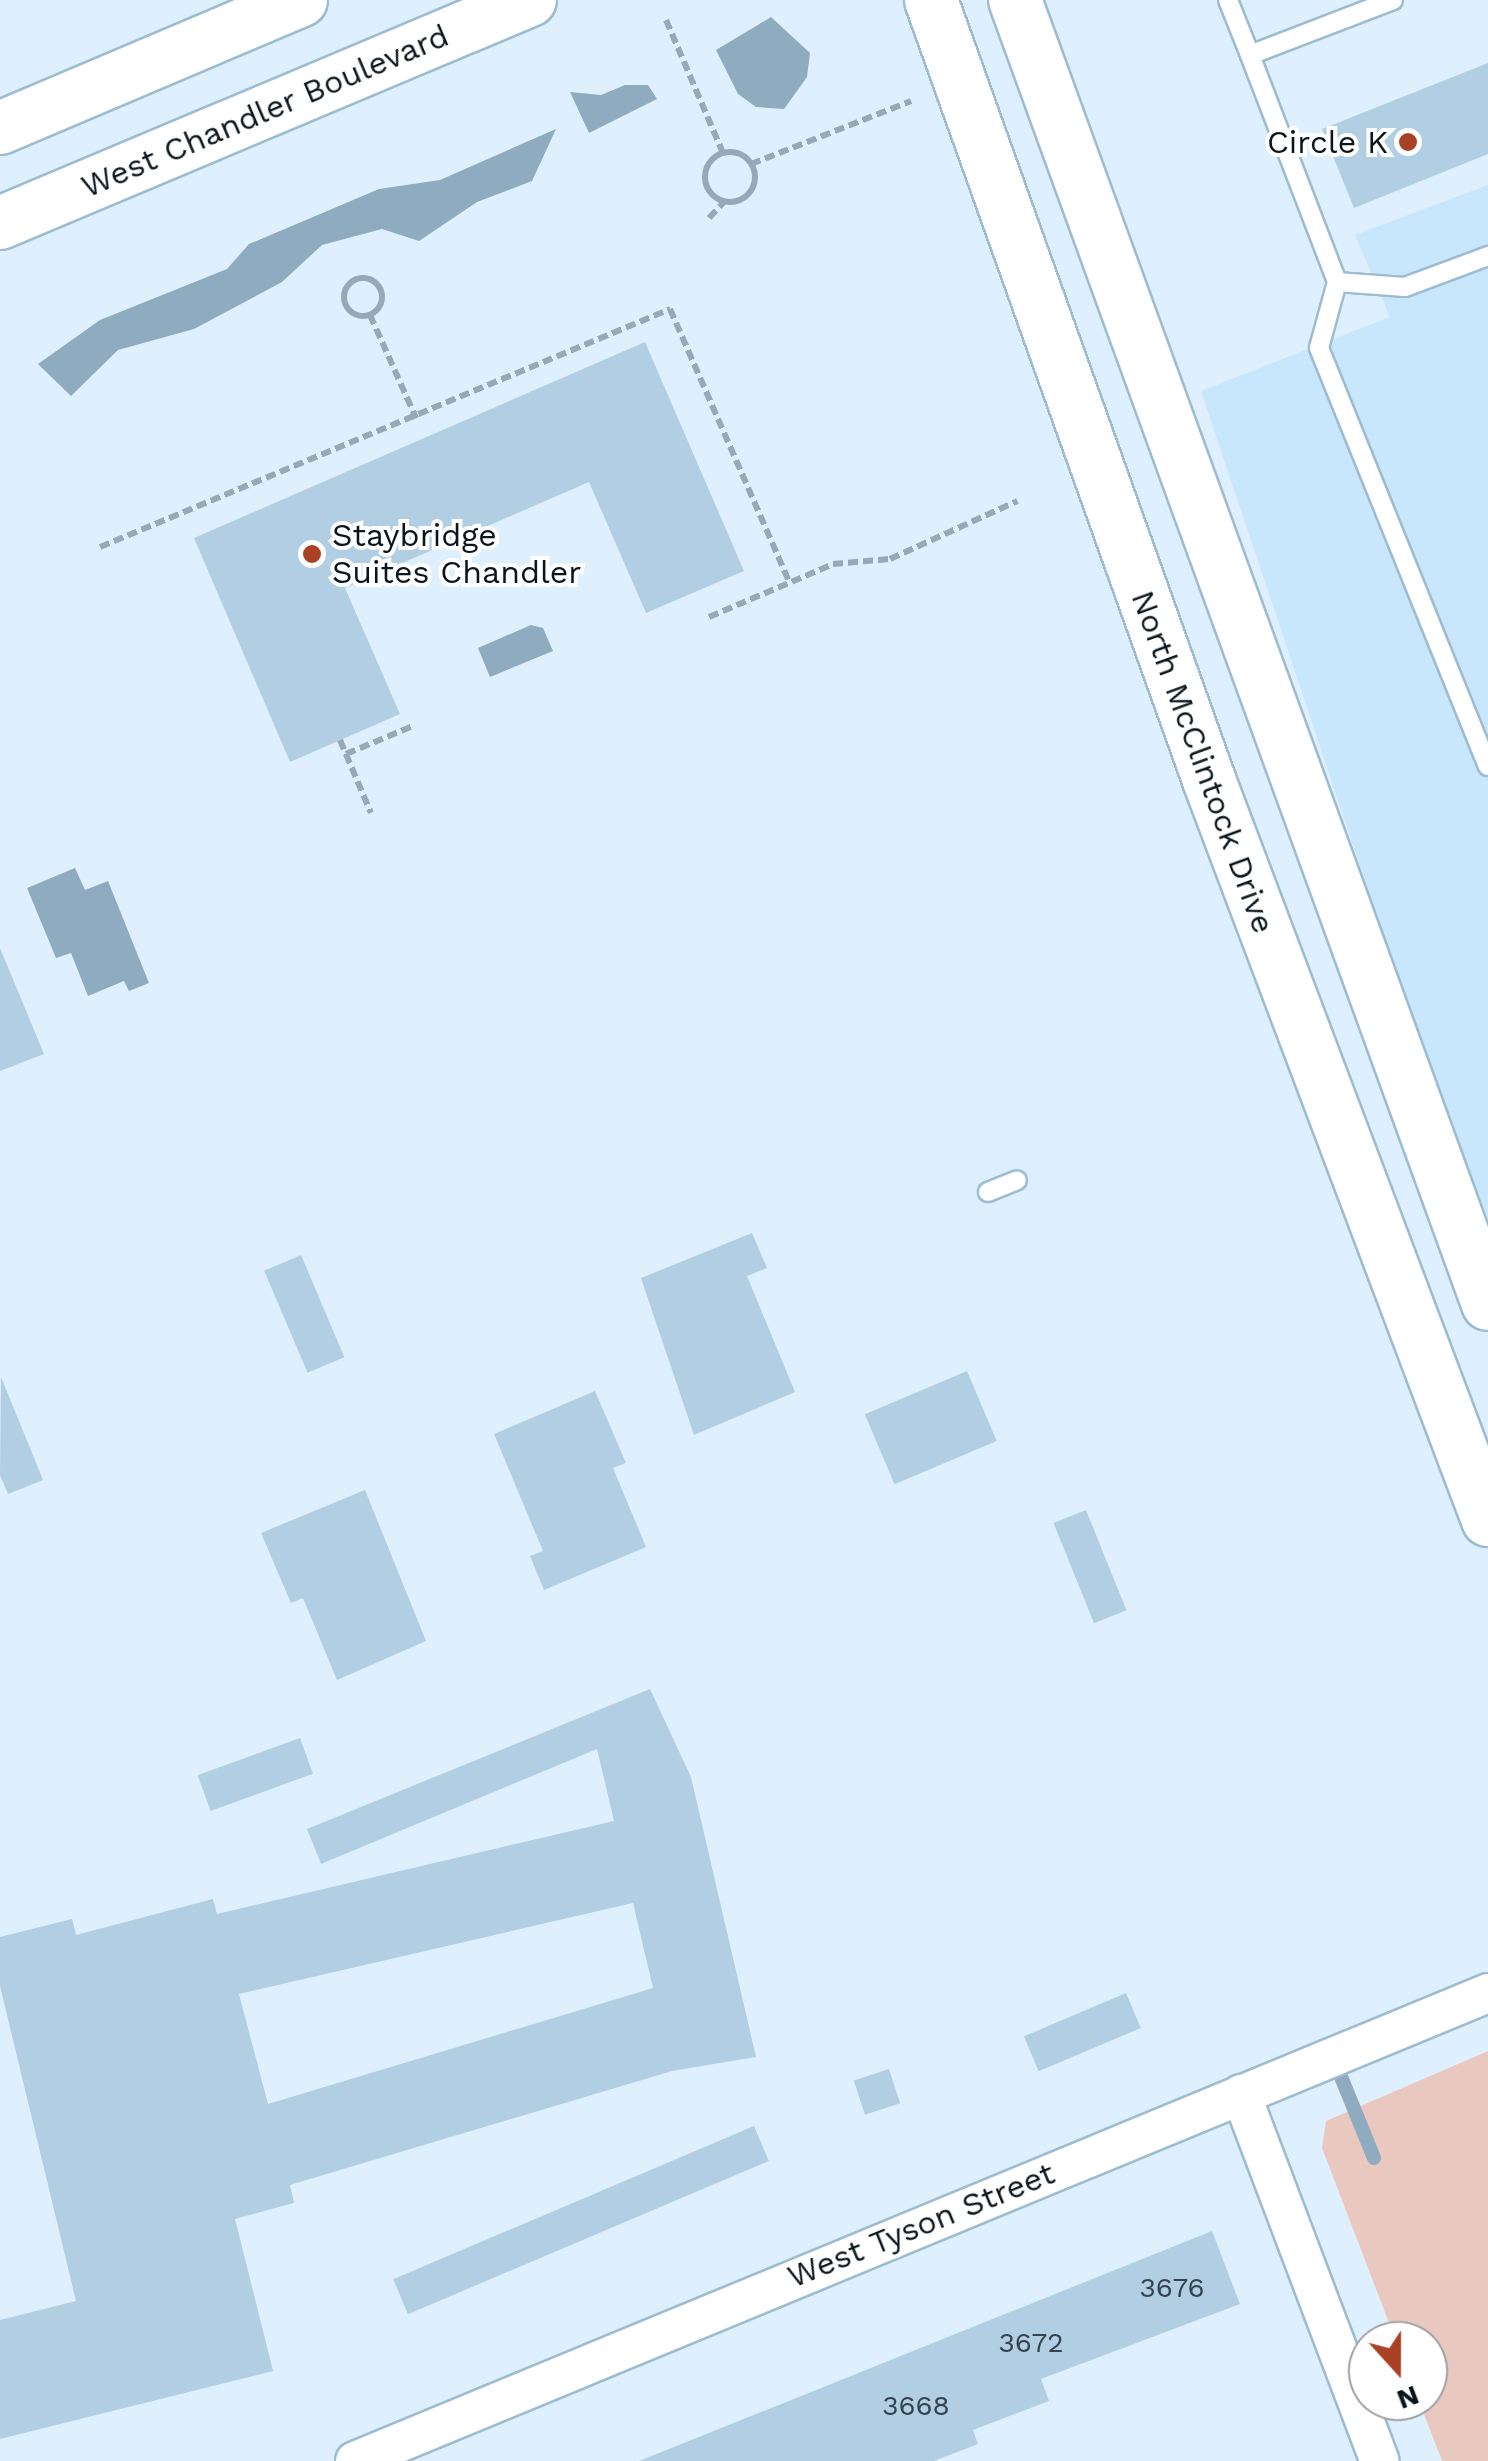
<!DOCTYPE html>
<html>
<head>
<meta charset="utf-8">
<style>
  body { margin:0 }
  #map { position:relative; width:1488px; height:2461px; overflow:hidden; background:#def0fe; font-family:"Work Sans",sans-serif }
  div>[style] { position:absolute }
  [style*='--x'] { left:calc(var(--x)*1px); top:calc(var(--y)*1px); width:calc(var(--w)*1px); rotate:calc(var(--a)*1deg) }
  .built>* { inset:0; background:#c8e6fc }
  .green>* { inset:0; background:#e9c9bf }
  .water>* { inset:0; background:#8fabbf }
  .stream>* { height:14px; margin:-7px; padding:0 7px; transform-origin:7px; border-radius:7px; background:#8fabbf }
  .building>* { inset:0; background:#b2cee3; transform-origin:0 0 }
  .path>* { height:6px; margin-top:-3px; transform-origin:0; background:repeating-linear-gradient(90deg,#98a8b4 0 10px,transparent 0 15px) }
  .path>.ring { margin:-3px; padding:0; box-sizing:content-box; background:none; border:6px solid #98a8b4; border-radius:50% }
  .roads { filter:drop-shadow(2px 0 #9ebcd1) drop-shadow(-2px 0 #9ebcd1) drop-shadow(0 2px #9ebcd1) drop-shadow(0 -2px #9ebcd1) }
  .service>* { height:18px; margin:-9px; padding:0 9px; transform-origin:9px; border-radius:9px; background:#fff }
  .minor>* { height:38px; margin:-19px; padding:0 19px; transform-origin:19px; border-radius:19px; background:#fff }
  .secondary>* { height:52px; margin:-26px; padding:0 26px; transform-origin:26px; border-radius:26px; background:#fff }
  .dots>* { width:28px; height:28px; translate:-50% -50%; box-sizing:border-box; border:5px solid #fff; border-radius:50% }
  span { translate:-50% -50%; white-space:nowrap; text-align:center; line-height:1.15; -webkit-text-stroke:8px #fff; paint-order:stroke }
  .number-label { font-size:28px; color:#34434e }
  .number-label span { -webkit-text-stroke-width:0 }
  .street-label { font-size:32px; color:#0a151c }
  .poi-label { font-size:32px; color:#0a151c }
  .right { translate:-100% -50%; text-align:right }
  .left { translate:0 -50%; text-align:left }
  .north { position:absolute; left:1348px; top:2321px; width:100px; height:100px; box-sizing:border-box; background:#fff; border:2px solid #9da1a4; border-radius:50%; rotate:159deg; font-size:28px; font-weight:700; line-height:40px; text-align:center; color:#0a151c }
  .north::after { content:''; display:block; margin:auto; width:35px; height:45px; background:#aa4125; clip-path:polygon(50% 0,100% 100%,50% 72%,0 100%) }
</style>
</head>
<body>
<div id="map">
  <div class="built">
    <i style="clip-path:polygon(1488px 185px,1488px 1218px,1414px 1027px,1201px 391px,1390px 317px,1355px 235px)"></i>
  </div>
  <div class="green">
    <i style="clip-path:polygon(1488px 2051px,1488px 2461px,1442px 2461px,1419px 2401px,1428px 2401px,1428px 2341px,1396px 2341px,1322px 2148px,1326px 2121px)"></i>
  </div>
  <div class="water">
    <i style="clip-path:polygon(771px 17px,810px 53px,807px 77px,784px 109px,756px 107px,738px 94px,716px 50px)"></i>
    <i style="clip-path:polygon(625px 85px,648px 85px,657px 99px,589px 133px,570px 92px,601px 95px)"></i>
    <i style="clip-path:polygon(556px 129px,532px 181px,477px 202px,419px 241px,382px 229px,322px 245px,282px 282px,194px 329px,118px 350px,71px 396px,38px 364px,100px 320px,227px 269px,249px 244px,379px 189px,440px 180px)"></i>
    <i style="clip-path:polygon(531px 625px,543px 628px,553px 651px,490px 677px,478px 648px)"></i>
    <i style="clip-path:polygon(75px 868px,85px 890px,108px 881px,149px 983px,129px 991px,124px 981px,88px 996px,71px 953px,56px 958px,27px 888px)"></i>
  </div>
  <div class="stream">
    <i style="--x:1333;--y:2057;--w:109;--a:67.9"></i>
  </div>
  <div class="building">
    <i style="clip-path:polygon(1488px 63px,1488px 154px,1354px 208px,1322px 129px)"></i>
    <i style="clip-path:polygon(645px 342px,744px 571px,646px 613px,589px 482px,345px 588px,400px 714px,290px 762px,194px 538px)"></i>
    <i style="clip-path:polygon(0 948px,44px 1054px,0 1071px)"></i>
    <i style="clip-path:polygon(752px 1233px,767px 1268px,747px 1276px,795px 1392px,694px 1435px,641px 1278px)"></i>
    <i style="left:301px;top:1255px;width:111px;height:40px;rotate:67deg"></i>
    <i style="left:967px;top:1371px;width:76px;height:111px;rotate:67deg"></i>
    <i style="clip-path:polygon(1px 1377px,43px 1480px,8px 1494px,0 1475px)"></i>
    <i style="clip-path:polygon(595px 1391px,626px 1463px,613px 1468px,646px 1547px,544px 1590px,530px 1556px,543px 1551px,494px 1434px)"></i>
    <i style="clip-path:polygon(365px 1490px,426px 1641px,337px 1680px,303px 1598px,291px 1603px,261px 1533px)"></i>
    <i style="left:1086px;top:1510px;width:108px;height:35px;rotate:68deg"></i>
    <i style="clip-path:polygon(evenodd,650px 1689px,691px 1777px,756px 2057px,672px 2071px,290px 2185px,294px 2203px,235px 2219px,273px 2371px,0 2439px,0 2320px,76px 2301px,0 1986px,0 1937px,72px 1919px,76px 1935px,213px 1899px,217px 1914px,614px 1821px,597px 1749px,321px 1864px,307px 1829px,650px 1689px,633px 1903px,653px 1988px,268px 2104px,239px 1994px,633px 1903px)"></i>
    <i style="left:300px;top:1738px;width:38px;height:109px;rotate:70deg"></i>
    <i style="left:1126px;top:1993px;width:38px;height:111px;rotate:67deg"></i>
    <i style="left:889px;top:2069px;width:36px;height:37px;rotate:72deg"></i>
    <i style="left:754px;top:2126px;width:38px;height:392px;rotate:67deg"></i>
    <i style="clip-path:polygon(1212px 2231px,1240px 2304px,1041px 2379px,1049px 2401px,973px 2430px,978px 2444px,934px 2461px,639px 2461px)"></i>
  </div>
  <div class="path">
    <i style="--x:666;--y:20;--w:145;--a:66.8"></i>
    <i class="ring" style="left:705px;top:152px;width:44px;height:44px"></i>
    <i style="--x:751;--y:164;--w:172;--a:-21.5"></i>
    <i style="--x:709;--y:218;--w:23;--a:-47"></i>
    <i class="ring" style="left:344px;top:278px;width:32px;height:32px"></i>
    <i style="--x:370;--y:315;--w:113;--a:65.9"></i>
    <i style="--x:100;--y:547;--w:618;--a:-22.66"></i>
    <i style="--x:670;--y:309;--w:298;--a:66.4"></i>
    <i style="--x:709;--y:617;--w:135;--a:-23.1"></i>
    <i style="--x:833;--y:564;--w:57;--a:-5"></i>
    <i style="--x:890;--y:559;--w:140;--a:-24.5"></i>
    <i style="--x:340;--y:740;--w:79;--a:67"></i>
    <i style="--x:346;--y:754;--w:73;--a:-22.7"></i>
  </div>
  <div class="roads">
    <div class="service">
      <i style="--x:1228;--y:0;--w:59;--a:68.2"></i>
      <i style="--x:1393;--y:0;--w:153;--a:159"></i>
      <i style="--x:1250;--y:55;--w:243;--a:69"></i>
      <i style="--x:1337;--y:282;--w:68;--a:105.3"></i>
      <i style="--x:1319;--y:348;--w:451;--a:68"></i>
      <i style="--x:1337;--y:282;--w:68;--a:4.2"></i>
      <i style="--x:1405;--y:287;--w:89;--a:-20.5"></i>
      <i style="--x:988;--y:1192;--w:31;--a:-22"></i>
    </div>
    <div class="minor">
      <i style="--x:1241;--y:2094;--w:392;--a:69.3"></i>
      <i style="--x:355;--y:2461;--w:1226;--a:-22.44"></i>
    </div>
    <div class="secondary">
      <i style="--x:931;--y:0;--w:828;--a:70.38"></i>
      <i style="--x:1209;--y:780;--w:791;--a:69.34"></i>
      <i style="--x:1015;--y:0;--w:1387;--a:70.06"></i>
      <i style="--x:0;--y:128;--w:327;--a:-23"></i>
      <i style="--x:0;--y:223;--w:575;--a:-22.82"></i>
    </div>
  </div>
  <div class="dots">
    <i style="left:1408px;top:142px;background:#aa4125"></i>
    <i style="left:312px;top:554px;background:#aa4125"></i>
  </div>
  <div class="number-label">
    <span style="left:1172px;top:2288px">3676</span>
    <span style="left:1031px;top:2343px">3672</span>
    <span style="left:916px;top:2406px">3668</span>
  </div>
  <div class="street-label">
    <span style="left:265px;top:111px;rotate:-23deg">West Chandler Boulevard</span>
    <span style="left:1203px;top:762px;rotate:70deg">North McClintock Drive</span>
    <span style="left:921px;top:2225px;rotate:-22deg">West Tyson Street</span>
  </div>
  <div class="poi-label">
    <span class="right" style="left:1388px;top:142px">Circle K</span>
    <span class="left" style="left:332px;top:554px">Staybridge<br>Suites Chandler</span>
  </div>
  <div class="north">N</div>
</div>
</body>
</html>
